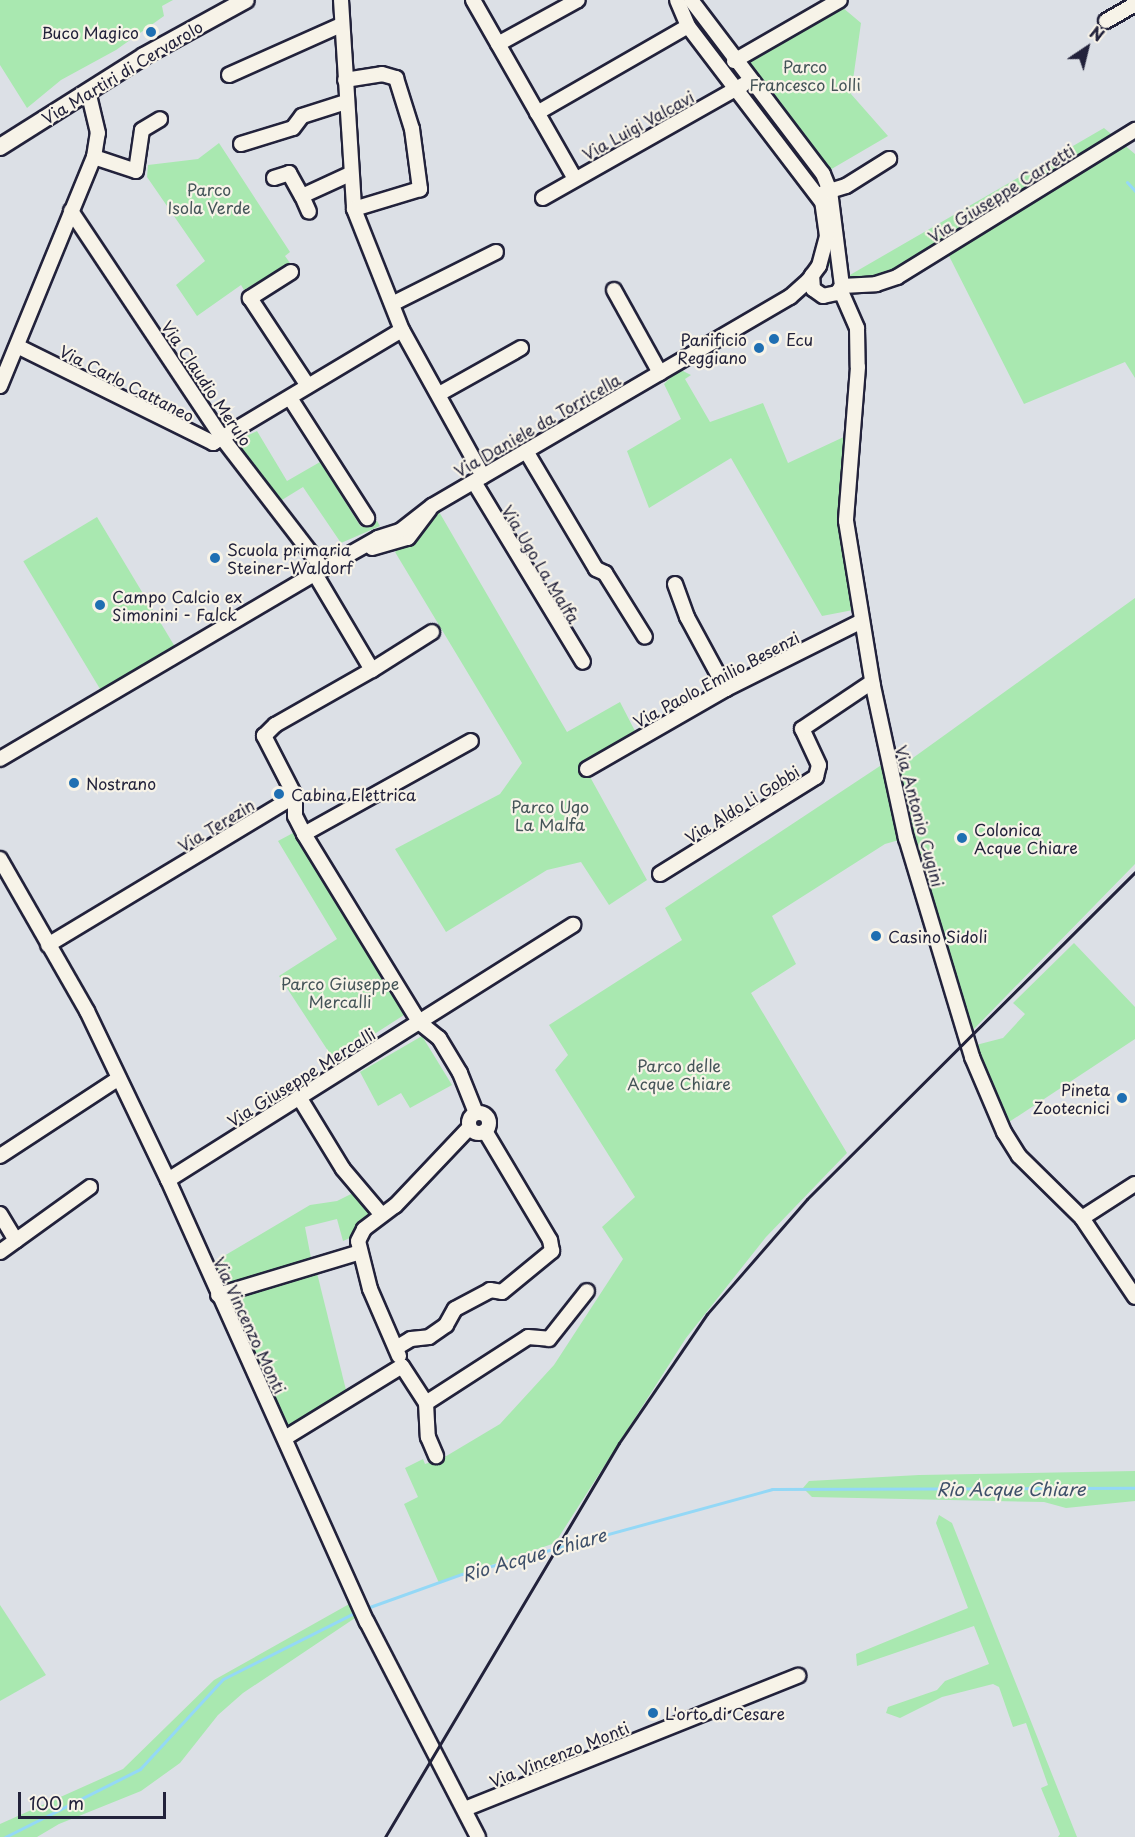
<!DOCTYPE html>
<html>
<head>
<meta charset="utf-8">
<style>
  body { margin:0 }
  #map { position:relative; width:1135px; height:1837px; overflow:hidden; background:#dce0e6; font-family:"Playpen Sans",sans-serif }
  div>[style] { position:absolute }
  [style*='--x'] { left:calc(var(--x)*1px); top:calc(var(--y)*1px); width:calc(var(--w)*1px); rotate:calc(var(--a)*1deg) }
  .green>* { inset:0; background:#a9e8b0; transform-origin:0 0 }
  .stream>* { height:3px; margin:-1.5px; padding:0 1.5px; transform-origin:1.5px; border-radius:1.5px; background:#94d8f6 }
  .roads { filter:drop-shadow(2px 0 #22223b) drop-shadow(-2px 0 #22223b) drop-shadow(0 2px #22223b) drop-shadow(0 -2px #22223b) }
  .minor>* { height:14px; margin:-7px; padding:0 7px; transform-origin:7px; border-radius:7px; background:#f7f3e8 }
  .minor>.ring { margin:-7px; padding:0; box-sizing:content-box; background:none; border:14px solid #f7f3e8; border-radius:50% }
  .major>* { height:16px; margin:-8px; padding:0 8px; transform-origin:8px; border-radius:8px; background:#f7f3e8 }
  .rail>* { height:3px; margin:-1.5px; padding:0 1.5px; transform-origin:1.5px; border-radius:1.5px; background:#22223b }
  .dots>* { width:16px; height:16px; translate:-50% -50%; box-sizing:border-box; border:3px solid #f7f3e8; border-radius:50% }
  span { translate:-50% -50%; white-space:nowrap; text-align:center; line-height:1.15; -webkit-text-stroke:4.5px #f7f3e8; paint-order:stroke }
  .poi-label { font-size:16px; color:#22223b }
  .right { translate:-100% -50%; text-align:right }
  .left { translate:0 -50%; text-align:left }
  .park-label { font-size:16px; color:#445458 }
  .street-label { font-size:16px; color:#22223b }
  .water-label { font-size:18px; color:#3e506a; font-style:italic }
  .north { position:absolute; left:1057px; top:18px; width:60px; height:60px; -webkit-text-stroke:4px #f7f3e8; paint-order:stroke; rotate:35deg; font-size:16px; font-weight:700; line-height:24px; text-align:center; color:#22223b }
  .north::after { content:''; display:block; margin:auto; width:21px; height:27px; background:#22223b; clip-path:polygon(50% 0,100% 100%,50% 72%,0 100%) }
  .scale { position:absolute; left:18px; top:1792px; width:148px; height:27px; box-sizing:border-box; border:3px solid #22223b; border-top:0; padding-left:8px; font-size:18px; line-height:21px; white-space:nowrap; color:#22223b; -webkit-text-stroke:4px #f7f3e8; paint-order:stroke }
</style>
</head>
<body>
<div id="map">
  <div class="green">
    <i style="clip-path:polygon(0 0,173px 0,162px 6px,164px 16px,116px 50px,61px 80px,27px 108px,0 65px)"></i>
    <i style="clip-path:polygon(677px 0,691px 0,734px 61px,836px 2px,861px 23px,851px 94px,888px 136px,823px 174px,834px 266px,824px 265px,827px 217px)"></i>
    <i style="clip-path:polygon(1104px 128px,1135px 154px,1135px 378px,1125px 362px,1024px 404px,949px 256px,896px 287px,857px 290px,843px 279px)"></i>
    <i style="clip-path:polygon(219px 143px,290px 252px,285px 256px,290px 263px,244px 290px,241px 285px,197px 316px,176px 285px,205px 261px,147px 177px,148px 165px,198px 159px)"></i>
    <i style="clip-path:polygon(679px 369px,691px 375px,685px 379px,710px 422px,763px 403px,788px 463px,848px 435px,839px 505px,853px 610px,822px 616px,731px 458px,649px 508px,627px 451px,681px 419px,664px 384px)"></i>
    <i style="clip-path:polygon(257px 431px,287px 481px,320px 462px,361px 527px,377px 521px,380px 526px,341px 543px,303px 487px,277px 503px,236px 441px)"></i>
    <i style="clip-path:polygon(438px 510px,567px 732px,620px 702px,635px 731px,584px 766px,647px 880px,609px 905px,581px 862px,547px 870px,446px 932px,395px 849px,500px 794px,522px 763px,395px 552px)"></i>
    <i style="left:97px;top:517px;width:154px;height:86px;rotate:59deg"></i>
    <i style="clip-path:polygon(1135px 598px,1135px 864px,971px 1032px,897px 772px,892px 773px)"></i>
    <i style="clip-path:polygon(886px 762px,906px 838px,885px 844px,772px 916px,796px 964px,751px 993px,847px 1153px,766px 1237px,686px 1338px,555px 1543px,439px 1583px,404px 1504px,418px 1497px,405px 1468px,423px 1459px,425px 1464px,443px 1458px,500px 1424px,554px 1365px,623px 1259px,602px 1227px,635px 1197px,555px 1070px,568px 1055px,549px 1025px,682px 940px,665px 908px)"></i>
    <i style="clip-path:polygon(293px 833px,404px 1015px,334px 1060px,279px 976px,337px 939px,278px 841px)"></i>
    <i style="clip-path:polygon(1074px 943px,1135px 1007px,1135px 1039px,1006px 1124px,976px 1045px,1003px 1038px,1025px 1014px,1013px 1003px)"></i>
    <i style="clip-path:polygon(422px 1036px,452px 1085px,410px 1108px,401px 1093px,378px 1106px,360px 1072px)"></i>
    <i style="clip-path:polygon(355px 1192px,369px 1212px,357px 1235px,343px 1241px,337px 1219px,305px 1227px,311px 1258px,223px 1287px,212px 1263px,310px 1205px,337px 1201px)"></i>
    <i style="clip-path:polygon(317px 1273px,346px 1390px,289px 1430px,228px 1298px)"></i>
    <i style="clip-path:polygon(1135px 1471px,1135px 1501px,1066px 1508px,1044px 1502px,812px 1497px,803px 1488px,809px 1481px,919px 1475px)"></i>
    <i style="clip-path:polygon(939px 1515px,952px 1523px,1077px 1837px,1058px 1837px,1060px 1834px,1041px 1788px,1048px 1785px,1026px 1723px,1013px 1727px,999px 1687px,993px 1684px,942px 1697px,900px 1718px,886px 1713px,888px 1707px,937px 1690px,945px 1681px,989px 1664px,974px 1626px,857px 1666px,856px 1654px,968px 1608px,936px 1523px)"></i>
    <i style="clip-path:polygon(351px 1603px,358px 1616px,243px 1693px,218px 1715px,180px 1763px,141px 1791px,59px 1824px,37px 1837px,0 1837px,0 1824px,123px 1769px,214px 1680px)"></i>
    <i style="clip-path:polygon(0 1605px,46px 1675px,0 1701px)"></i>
  </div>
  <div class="stream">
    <i style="--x:1127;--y:182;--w:12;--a:48"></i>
    <i style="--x:364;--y:1609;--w:104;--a:-19.7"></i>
    <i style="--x:462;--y:1574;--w:321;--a:-15.3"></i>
    <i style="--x:772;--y:1489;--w:363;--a:-0.2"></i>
    <i style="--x:5;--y:1837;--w:151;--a:-26.7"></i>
    <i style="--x:140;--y:1769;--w:122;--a:-47.3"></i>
    <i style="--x:223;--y:1679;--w:151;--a:-26.7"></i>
  </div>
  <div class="roads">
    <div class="minor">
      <i style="--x:341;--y:0;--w:209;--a:86.4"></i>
      <i style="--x:354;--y:209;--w:130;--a:68.4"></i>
      <i style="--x:402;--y:330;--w:167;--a:61"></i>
      <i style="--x:473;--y:0;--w:206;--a:60.3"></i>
      <i style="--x:691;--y:0;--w:218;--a:52.8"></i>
      <i style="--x:823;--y:174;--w:18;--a:68"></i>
      <i style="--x:830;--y:191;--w:96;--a:82.8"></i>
      <i style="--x:842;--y:286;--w:9;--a:126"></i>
      <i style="--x:837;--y:293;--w:14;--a:168"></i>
      <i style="--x:823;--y:296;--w:12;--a:-145"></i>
      <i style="--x:813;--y:289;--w:14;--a:-94"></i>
      <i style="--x:1106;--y:21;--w:34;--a:-30"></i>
      <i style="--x:498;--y:44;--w:91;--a:-28.8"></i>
      <i style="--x:734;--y:61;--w:122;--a:-29.9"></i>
      <i style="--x:229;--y:75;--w:123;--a:-24.1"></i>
      <i style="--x:345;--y:80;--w:37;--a:-9"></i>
      <i style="--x:382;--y:74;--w:15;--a:16"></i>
      <i style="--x:396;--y:78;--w:53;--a:72.6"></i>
      <i style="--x:412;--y:129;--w:61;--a:82.4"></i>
      <i style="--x:420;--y:189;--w:69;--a:163.1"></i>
      <i style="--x:537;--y:113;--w:174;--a:-29.9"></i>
      <i style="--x:241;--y:144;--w:54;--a:-17.1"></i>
      <i style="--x:293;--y:128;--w:15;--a:-53"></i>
      <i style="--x:302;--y:116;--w:46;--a:-17.7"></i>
      <i style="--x:94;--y:157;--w:44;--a:18.4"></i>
      <i style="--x:136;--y:171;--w:41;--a:-81.7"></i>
      <i style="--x:142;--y:130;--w:21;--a:-31"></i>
      <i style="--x:274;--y:178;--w:16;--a:-18"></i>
      <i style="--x:289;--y:173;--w:26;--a:61"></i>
      <i style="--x:302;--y:196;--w:53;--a:-24.6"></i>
      <i style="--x:823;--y:193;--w:24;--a:-17"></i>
      <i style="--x:846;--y:186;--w:51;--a:-32.1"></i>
      <i style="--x:302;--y:196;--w:17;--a:66"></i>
      <i style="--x:543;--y:198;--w:230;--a:-29.5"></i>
      <i style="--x:71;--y:211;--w:274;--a:56.3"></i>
      <i style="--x:223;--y:439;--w:164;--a:52.4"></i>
      <i style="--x:291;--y:272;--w:49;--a:147.6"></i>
      <i style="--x:250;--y:298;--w:105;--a:56.6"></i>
      <i style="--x:842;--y:286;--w:34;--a:-3"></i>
      <i style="--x:876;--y:284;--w:22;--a:-18"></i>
      <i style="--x:897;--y:277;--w:280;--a:-31.7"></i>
      <i style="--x:840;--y:289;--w:43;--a:66.4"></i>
      <i style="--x:857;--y:328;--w:39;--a:89"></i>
      <i style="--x:858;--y:367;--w:154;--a:94.5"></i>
      <i style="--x:846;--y:521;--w:167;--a:80.7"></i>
      <i style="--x:873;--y:686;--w:156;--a:77.8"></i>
      <i style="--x:906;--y:838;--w:229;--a:73.2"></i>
      <i style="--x:972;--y:1057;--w:82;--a:66.9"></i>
      <i style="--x:1004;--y:1132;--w:28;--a:58"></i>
      <i style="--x:1019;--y:1156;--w:88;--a:44.5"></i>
      <i style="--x:1082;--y:1218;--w:95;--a:56.1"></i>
      <i style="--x:614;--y:290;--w:95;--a:61"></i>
      <i style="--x:394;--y:303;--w:114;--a:-26.6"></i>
      <i style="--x:17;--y:346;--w:219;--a:26.3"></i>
      <i style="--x:213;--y:443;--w:220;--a:-30.9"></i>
      <i style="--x:0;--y:386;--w:248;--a:-67.7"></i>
      <i style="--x:94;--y:157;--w:24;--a:-81"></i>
      <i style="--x:98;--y:133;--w:43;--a:-103.4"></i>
      <i style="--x:439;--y:394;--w:94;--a:-29.3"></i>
      <i style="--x:290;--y:398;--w:143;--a:57.3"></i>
      <i style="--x:526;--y:451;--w:137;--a:59.3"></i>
      <i style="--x:596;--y:569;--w:10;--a:24"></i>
      <i style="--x:605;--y:573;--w:75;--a:58"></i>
      <i style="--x:474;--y:482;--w:210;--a:58.8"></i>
      <i style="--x:372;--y:548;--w:37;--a:-16"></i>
      <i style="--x:408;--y:538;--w:36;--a:-53"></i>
      <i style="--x:675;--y:584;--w:35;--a:70"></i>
      <i style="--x:687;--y:617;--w:82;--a:61.6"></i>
      <i style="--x:372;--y:670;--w:71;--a:-32.3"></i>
      <i style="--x:0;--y:759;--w:375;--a:-30.5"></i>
      <i style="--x:323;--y:569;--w:63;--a:-29.4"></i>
      <i style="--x:378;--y:538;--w:23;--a:-18"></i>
      <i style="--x:400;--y:531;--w:41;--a:-38"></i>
      <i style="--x:432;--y:506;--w:415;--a:-30.3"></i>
      <i style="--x:790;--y:297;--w:24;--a:-42"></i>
      <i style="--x:808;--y:281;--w:19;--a:-54"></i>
      <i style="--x:819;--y:266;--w:31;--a:-75"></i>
      <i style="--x:827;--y:236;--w:34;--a:-98"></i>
      <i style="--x:822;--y:202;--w:221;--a:-127.3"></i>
      <i style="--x:688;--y:26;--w:28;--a:-113"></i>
      <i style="--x:587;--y:769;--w:160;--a:-29.9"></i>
      <i style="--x:726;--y:689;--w:152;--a:-26.6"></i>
      <i style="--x:295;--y:796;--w:20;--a:90"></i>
      <i style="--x:295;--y:816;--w:20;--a:63"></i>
      <i style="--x:304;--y:834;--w:220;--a:58.5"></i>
      <i style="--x:419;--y:1022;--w:26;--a:39"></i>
      <i style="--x:439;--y:1038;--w:41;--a:59"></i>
      <i style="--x:460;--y:1073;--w:43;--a:68.2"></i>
      <i style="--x:304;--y:834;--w:191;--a:-29.1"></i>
      <i style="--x:0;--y:859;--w:175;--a:60.2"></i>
      <i style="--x:87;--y:1011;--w:187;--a:64.4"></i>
      <i style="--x:168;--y:1180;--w:485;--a:65.8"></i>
      <i style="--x:367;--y:1622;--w:242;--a:62.7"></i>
      <i style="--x:660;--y:874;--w:184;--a:-31.9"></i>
      <i style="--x:816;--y:777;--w:12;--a:-76"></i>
      <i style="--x:819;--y:765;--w:40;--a:-115"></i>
      <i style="--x:802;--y:729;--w:84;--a:-33.9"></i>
      <i style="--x:48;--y:945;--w:288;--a:-31.1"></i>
      <i style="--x:295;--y:796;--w:68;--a:-117.3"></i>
      <i style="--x:264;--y:736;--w:16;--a:-45"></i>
      <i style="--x:275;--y:725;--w:112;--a:-29.6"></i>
      <i style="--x:372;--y:670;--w:112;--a:-120.7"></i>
      <i style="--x:299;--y:1097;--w:84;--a:58.6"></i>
      <i style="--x:343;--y:1169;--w:59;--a:49.8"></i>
      <i class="ring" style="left:469px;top:1113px;width:6px;height:6px"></i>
      <i style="--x:0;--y:1156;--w:142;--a:-33.2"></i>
      <i style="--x:168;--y:1180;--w:479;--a:-32.2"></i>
      <i style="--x:0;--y:1214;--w:31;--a:59"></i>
      <i style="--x:1082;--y:1218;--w:63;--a:-32.7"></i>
      <i style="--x:0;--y:1252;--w:111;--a:-35.8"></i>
      <i style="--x:218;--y:1295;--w:148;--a:-16.8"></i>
      <i style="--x:396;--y:1348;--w:17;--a:-31"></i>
      <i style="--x:411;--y:1339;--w:18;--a:-6"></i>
      <i style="--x:429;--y:1337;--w:21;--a:-35"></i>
      <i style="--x:446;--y:1325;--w:18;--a:-61"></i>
      <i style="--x:455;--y:1309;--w:40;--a:-28"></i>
      <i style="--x:490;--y:1290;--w:12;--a:9"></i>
      <i style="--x:502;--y:1292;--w:65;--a:-39.4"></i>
      <i style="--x:552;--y:1251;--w:11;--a:-100"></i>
      <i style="--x:550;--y:1240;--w:127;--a:-120.8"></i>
      <i style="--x:399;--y:1356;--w:73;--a:-113.4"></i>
      <i style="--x:370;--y:1289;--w:49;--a:-104"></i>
      <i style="--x:358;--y:1241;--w:13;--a:-63"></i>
      <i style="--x:364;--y:1229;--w:39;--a:-37"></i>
      <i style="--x:395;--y:1206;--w:108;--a:-46.5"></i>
      <i style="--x:426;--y:1403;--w:34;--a:87"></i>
      <i style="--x:428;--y:1437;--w:21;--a:67"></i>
      <i style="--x:285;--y:1438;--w:137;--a:-31.6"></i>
      <i style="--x:402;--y:1366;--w:44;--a:57"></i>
      <i style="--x:426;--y:1403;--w:121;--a:-32.9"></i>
      <i style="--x:528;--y:1337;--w:21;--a:5"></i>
      <i style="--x:549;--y:1339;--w:61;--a:-51.6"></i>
      <i style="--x:465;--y:1809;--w:359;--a:-21.8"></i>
    </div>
    <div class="major">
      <i style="--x:0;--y:147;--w:170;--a:-32.3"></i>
      <i style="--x:144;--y:56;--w:116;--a:-28.8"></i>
    </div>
  </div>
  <div class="rail">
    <i style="--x:385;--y:1837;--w:458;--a:-59.3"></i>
    <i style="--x:619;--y:1443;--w:156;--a:-55.7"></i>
    <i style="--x:707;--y:1314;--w:152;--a:-49"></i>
    <i style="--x:807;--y:1199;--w:463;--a:-44.9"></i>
  </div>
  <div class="dots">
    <i style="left:151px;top:32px;background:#1f6fb2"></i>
    <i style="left:774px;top:339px;background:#1f6fb2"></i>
    <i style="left:759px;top:348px;background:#1f6fb2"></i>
    <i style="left:215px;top:558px;background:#1f6fb2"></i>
    <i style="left:100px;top:605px;background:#1f6fb2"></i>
    <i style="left:74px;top:783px;background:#1f6fb2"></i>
    <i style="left:279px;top:794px;background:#1f6fb2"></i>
    <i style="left:962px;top:838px;background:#1f6fb2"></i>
    <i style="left:876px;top:936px;background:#1f6fb2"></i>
    <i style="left:1122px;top:1098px;background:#1f6fb2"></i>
    <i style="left:653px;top:1713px;background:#1f6fb2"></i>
  </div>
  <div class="poi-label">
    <span class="right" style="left:139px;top:32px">Buco Magico</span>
    <span class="right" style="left:747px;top:348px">Panificio<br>Reggiano</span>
    <span class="left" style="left:786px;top:339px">Ecu</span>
    <span class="left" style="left:227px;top:558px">Scuola primaria<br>Steiner-Waldorf</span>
    <span class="left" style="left:112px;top:605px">Campo Calcio ex<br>Simonini - Falck</span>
    <span class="left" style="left:86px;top:783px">Nostrano</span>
    <span class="left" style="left:291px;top:794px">Cabina Elettrica</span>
    <span class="left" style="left:974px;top:838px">Colonica<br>Acque Chiare</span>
    <span class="left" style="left:888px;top:936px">Casino Sidoli</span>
    <span class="right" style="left:1110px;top:1098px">Pineta<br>Zootecnici</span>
    <span class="left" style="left:665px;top:1713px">L'orto di Cesare</span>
  </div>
  <div class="park-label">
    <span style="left:805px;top:75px">Parco<br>Francesco Lolli</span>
    <span style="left:209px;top:198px">Parco<br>Isola Verde</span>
    <span style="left:550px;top:815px">Parco Ugo<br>La Malfa</span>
    <span style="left:340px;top:992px">Parco Giuseppe<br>Mercalli</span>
    <span style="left:679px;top:1074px">Parco delle<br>Acque Chiare</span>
  </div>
  <div class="street-label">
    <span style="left:122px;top:72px;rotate:-31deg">Via Martiri di Cervarolo</span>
    <span style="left:638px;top:125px;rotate:-29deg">Via Luigi Valcavi</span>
    <span style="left:1001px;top:193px;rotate:-32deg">Via Giuseppe Carretti</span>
    <span style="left:127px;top:383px;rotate:27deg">Via Carlo Cattaneo</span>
    <span style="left:207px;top:383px;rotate:56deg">Via Claudio Merulo</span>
    <span style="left:537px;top:425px;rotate:-30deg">Via Daniele da Torricella</span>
    <span style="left:541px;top:564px;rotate:59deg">Via Ugo La Malfa</span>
    <span style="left:716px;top:679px;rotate:-28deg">Via Paolo Emilio Besenzi</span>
    <span style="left:742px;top:804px;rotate:-32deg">Via Aldo Li Gobbi</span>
    <span style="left:920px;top:816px;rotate:75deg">Via Antonio Cugini</span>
    <span style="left:216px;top:825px;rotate:-31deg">Via Terezin</span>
    <span style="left:301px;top:1077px;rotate:-32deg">Via Giuseppe Mercalli</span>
    <span style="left:250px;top:1325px;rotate:65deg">Via Vincenzo Monti</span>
    <span style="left:559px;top:1754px;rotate:-22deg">Via Vincenzo Monti</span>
  </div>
  <div class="water-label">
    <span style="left:1011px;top:1489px">Rio Acque Chiare</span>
    <span style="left:534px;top:1555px;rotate:-16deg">Rio Acque Chiare</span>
  </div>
  <div class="north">N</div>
  <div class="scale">100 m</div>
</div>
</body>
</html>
